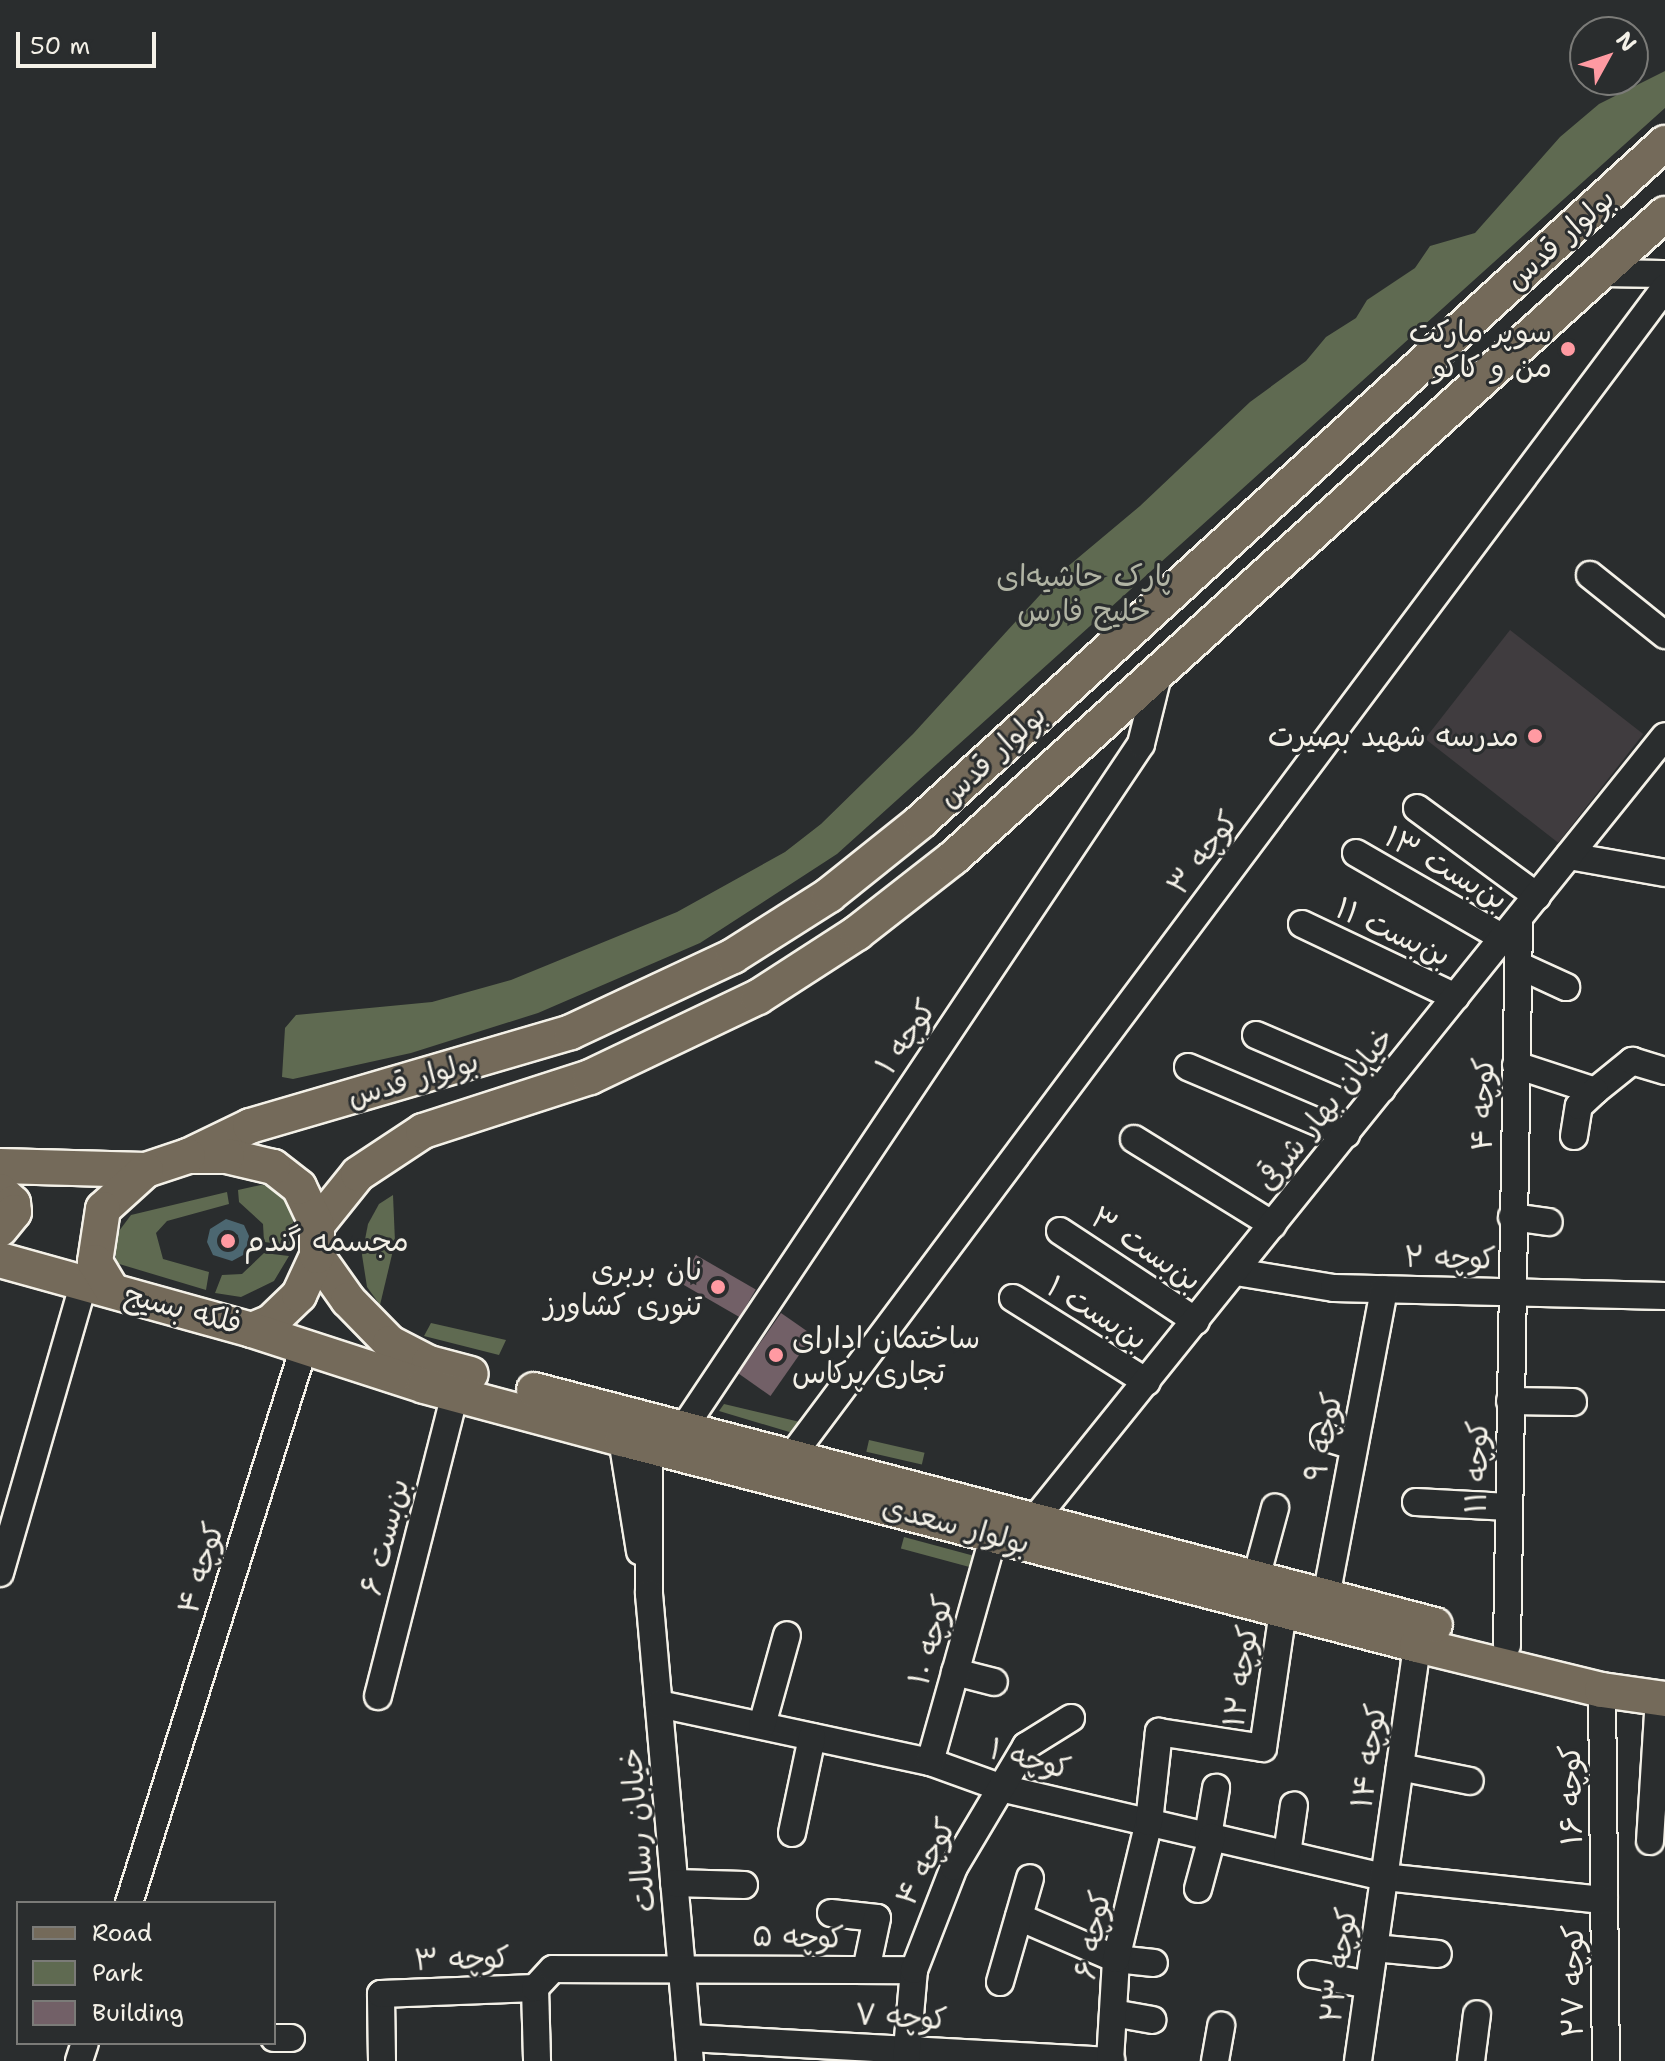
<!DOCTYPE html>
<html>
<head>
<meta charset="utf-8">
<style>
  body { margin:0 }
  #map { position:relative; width:1665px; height:2061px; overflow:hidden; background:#2a2d2e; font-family:"Shantell Sans","Playpen Sans Arabic",sans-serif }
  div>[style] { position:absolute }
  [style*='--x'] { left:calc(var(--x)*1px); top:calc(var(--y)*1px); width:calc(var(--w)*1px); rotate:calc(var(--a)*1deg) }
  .built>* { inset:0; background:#403c3f; transform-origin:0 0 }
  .green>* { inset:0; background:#5f6a51; transform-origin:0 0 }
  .water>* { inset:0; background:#4c6771 }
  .building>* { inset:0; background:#726067; transform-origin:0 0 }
  .roads { filter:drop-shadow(2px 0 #f4f1e8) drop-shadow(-2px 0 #f4f1e8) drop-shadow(0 2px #f4f1e8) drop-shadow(0 -2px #f4f1e8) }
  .minor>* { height:26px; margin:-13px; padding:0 13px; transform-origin:13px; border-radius:13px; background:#2a2d2e }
  .major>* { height:34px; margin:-17px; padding:0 17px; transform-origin:17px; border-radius:17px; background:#746a5a }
  .dots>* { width:22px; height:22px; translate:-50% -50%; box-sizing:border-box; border:4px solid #2a2d2e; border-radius:50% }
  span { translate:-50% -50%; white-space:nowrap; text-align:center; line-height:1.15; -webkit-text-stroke:6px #2a2d2e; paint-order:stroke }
  .street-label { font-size:30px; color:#f4f1e8 }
  .poi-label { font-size:30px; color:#f4f1e8 }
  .right { translate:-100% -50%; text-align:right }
  .left { translate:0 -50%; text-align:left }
  .park-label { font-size:30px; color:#b1b4a4 }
  .legend { position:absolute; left:16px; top:1901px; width:260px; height:144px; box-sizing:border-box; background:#2a2d2e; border:2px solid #7b7b78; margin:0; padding:10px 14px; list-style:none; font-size:24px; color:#f4f1e8 }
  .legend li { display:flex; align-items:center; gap:16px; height:40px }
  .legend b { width:40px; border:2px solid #7b7b78 }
  .north { position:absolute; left:1569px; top:16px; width:80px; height:80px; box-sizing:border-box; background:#2a2d2e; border:2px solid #7b7b78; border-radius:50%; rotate:50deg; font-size:22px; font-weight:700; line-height:32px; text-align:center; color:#f4f1e8 }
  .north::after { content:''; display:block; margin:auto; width:28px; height:36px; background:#ff9aa2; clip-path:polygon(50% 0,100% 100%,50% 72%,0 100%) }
  .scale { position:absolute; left:16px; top:32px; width:140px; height:36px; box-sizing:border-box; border:4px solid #f4f1e8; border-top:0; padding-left:10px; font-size:24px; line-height:28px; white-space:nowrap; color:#f4f1e8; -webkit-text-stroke:6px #2a2d2e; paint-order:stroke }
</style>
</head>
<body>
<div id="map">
  <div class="built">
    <i style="left:1510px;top:630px;width:169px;height:138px;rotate:38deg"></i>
  </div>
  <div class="green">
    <i style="clip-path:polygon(1665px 71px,1665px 108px,837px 854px,700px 943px,538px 1013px,411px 1053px,293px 1079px,282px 1077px,285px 1028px,296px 1015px,432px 1002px,511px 980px,677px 912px,785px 852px,821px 824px,913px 734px,1060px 573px,1140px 506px,1250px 402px,1306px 361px,1326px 337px,1356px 318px,1367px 300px,1415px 268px,1430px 246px,1475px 233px,1560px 137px,1599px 104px)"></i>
    <i style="clip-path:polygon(261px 1185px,274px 1186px,294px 1210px,291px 1245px,264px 1242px,263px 1224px,239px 1202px,238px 1190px)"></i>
    <i style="clip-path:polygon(227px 1192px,229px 1204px,167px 1221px,156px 1233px,163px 1259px,209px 1272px,206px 1290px,116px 1263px,116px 1235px,131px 1215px)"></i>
    <i style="clip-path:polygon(393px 1195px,395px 1242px,380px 1305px,367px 1287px,362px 1255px,368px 1224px,379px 1204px)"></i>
    <i style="clip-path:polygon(264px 1253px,289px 1256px,274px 1281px,241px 1297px,215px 1293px,222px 1275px,242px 1274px)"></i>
    <i style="clip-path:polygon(431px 1323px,506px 1340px,499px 1355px,424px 1336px)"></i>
    <i style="clip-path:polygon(724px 1404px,800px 1422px,796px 1434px,719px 1411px)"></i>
    <i style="left:869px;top:1440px;width:57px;height:12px;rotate:13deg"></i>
    <i style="left:904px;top:1537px;width:71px;height:12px;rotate:15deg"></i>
  </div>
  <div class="water">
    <i style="clip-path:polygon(evenodd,226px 1219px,244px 1225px,249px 1236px,245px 1254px,232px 1261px,213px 1255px,207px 1242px,210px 1229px,226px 1219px,224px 1230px,238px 1235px,234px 1250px,218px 1245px,224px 1230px)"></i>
  </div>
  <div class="building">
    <i style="left:696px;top:1255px;width:69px;height:32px;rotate:30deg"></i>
    <i style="left:781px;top:1313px;width:39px;height:74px;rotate:35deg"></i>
  </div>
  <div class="roads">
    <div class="minor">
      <i style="--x:1600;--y:273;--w:65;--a:0.9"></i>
      <i style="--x:1590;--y:575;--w:96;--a:38.7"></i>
      <i style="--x:1417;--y:808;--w:149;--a:36.3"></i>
      <i style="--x:1356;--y:853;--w:170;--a:30"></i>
      <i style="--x:1569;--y:856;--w:97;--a:10"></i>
      <i style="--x:1302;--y:924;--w:170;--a:25.4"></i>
      <i style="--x:1518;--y:965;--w:53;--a:24.6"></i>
      <i style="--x:1256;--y:1035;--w:137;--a:23.2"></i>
      <i style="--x:1516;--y:1065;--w:83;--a:18.2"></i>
      <i style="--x:1595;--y:1091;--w:48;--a:-39"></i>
      <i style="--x:1632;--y:1061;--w:34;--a:17"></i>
      <i style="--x:1188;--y:1067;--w:172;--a:23"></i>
      <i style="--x:1574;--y:1136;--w:30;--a:-81"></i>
      <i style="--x:1579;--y:1106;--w:22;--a:-43"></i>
      <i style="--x:1134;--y:1139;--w:163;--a:31.7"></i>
      <i style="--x:1512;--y:1217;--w:37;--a:8"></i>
      <i style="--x:1060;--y:1231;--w:163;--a:33.5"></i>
      <i style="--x:1236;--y:1272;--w:99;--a:9.3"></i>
      <i style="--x:1334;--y:1288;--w:331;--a:1.4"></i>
      <i style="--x:1013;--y:1298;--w:158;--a:32.1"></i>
      <i style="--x:1510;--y:1401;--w:63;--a:0.9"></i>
      <i style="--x:683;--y:1429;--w:824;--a:-56.23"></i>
      <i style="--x:1141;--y:744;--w:75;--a:-76.1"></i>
      <i style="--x:1324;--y:1437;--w:31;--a:17"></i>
      <i style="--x:622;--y:1439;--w:114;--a:80.9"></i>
      <i style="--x:649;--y:1445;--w:149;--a:90"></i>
      <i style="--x:649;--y:1594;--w:469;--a:85"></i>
      <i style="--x:791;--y:1457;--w:1460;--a:-53.22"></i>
      <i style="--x:1416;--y:1502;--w:93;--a:3.1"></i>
      <i style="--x:1034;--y:1520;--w:1006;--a:-51.17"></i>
      <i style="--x:0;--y:1573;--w:303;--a:-73.9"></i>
      <i style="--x:1256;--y:1578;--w:73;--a:-74.8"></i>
      <i style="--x:1326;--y:1597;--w:313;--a:-79.3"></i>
      <i style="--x:1507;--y:1645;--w:726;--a:-89.05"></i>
      <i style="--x:955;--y:1672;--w:40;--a:14.4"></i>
      <i style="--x:1602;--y:1690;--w:371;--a:89.4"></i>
      <i style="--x:378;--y:1696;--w:312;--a:-75.7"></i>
      <i style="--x:659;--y:1704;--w:277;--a:12.1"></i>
      <i style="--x:930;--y:1762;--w:80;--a:19.8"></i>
      <i style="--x:1005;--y:1789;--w:389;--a:13.1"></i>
      <i style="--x:1384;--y:1877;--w:221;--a:6"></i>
      <i style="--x:762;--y:1725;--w:93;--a:-74.5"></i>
      <i style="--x:930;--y:1762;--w:237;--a:-74.3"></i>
      <i style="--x:1400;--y:1767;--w:71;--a:11.3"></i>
      <i style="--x:792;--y:1833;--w:98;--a:-78.2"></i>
      <i style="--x:1208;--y:1836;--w:49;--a:-80.5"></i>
      <i style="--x:1650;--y:1841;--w:142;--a:-86.4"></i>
      <i style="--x:1287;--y:1854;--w:49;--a:-81.9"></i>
      <i style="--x:674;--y:1883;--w:70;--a:1.6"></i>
      <i style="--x:1198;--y:1889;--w:54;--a:-74.9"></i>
      <i style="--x:129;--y:1903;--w:583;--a:-72.53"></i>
      <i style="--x:831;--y:1913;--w:46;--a:6.2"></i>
      <i style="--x:877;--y:1918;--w:53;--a:101.9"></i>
      <i style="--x:1019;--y:1917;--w:106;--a:23.4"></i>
      <i style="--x:1116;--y:1959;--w:38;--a:6"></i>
      <i style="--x:1374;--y:1948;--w:64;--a:5.4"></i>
      <i style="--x:1312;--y:1974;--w:58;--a:10.9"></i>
      <i style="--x:1000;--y:1982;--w:108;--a:-73.9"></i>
      <i style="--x:535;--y:1988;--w:73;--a:88.4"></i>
      <i style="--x:1113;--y:2013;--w:40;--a:10"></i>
      <i style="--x:274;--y:2038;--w:17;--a:0"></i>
      <i style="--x:688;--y:2038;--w:424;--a:3.1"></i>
      <i style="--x:79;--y:2061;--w:19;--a:-72"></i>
      <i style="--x:382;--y:2061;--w:67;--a:-90.9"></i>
      <i style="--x:381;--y:1994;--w:154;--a:-2.2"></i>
      <i style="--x:535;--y:1988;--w:26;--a:-47"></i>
      <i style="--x:553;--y:1969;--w:361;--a:0.2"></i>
      <i style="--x:906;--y:2061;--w:91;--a:-85"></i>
      <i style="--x:914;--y:1970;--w:110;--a:-68.8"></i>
      <i style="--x:954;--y:1867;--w:141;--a:-59.2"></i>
      <i style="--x:1026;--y:1746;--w:53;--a:-31.9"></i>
      <i style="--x:1110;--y:2061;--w:102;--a:-86.6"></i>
      <i style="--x:1116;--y:1959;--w:141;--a:-76.5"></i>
      <i style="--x:1149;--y:1822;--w:91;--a:-83.7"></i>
      <i style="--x:1159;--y:1732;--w:105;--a:8.7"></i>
      <i style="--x:1263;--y:1748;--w:138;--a:-81.7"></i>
      <i style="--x:1215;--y:2061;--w:36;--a:-80"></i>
      <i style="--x:1358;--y:2061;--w:420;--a:-81.9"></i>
      <i style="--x:1471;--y:2061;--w:47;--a:-82.7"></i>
    </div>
    <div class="major">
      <i style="--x:188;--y:1156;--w:69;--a:-25.8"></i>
      <i style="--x:250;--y:1126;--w:334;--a:-16.3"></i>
      <i style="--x:571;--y:1032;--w:179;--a:-25.1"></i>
      <i style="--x:733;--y:956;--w:114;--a:-32.4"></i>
      <i style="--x:829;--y:895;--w:117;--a:-38.7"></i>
      <i style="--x:920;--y:822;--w:1008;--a:-42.35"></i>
      <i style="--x:0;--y:1166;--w:146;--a:1.6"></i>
      <i style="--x:0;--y:1191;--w:18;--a:43"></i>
      <i style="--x:13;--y:1203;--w:9;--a:84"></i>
      <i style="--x:14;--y:1212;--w:22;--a:129"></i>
      <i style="--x:317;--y:1225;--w:65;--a:-51.2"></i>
      <i style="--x:358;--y:1174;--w:78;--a:-33.5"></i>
      <i style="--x:423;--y:1131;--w:176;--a:-17.9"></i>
      <i style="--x:590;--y:1077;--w:186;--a:-25.5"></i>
      <i style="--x:758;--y:997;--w:118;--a:-32.9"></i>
      <i style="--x:857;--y:933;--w:122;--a:-38"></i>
      <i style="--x:953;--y:858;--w:960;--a:-42.13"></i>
      <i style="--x:317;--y:1256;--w:54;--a:54.8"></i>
      <i style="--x:348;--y:1300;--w:60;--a:45.7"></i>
      <i style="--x:390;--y:1343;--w:44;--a:27.1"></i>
      <i style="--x:429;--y:1363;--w:43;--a:14.7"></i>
      <i style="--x:0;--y:1260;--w:262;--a:15.5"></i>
      <i style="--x:252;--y:1330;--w:21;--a:-23"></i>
      <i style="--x:271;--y:1322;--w:39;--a:-44"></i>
      <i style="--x:299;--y:1295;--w:43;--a:-65.2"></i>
      <i style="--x:317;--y:1256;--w:31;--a:-90"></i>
      <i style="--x:317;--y:1225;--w:42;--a:-115.3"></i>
      <i style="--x:299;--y:1187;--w:33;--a:-142"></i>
      <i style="--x:273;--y:1167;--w:47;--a:-166.6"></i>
      <i style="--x:227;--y:1156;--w:39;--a:180"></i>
      <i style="--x:188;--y:1156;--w:44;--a:161.6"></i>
      <i style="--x:146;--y:1170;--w:58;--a:137.8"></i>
      <i style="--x:103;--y:1209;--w:54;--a:98.6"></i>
      <i style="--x:95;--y:1262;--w:31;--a:59"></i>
      <i style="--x:252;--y:1330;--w:181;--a:18"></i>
      <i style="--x:424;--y:1386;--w:205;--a:15"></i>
      <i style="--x:622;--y:1439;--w:821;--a:14.53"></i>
      <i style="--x:1417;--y:1645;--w:190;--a:13.7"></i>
      <i style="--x:1602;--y:1690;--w:64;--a:8.1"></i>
      <i style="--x:534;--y:1390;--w:931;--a:14.62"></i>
    </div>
  </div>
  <div class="dots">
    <i style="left:1568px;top:349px;background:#ff9aa2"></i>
    <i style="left:1535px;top:736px;background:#ff9aa2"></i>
    <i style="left:228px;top:1241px;background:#ff9aa2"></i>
    <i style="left:718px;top:1287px;background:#ff9aa2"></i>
    <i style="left:776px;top:1355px;background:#ff9aa2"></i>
  </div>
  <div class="street-label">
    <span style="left:1560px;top:239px;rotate:-42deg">بولوار قدس</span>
    <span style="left:992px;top:756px;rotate:-43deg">بولوار قدس</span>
    <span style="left:1203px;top:853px;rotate:-53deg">کوچه ۳</span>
    <span style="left:1446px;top:868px;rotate:30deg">بن‌بست ۱۳</span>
    <span style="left:1393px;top:932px;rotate:25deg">بن‌بست ۱۱</span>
    <span style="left:906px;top:1037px;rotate:-56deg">کوچه ۱</span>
    <span style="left:413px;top:1079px;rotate:-16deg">بولوار قدس</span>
    <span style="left:1483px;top:1104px;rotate:-89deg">کوچه ۴</span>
    <span style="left:1325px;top:1109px;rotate:-51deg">خیابان بهار شرقی</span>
    <span style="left:1146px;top:1249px;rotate:34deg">بن‌بست ۳</span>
    <span style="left:1450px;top:1258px;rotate:1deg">کوچه ۲</span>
    <span style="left:183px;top:1309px;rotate:15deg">فلکه بسیج</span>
    <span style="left:1097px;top:1313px;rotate:32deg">بن‌بست ۱</span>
    <span style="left:1324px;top:1437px;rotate:-79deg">کوچه ۹</span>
    <span style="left:1477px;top:1467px;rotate:-89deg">کوچه ۱۱</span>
    <span style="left:956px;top:1525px;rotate:15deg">بولوار سعدی</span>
    <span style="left:385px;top:1537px;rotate:-76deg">بن‌بست ۶</span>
    <span style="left:201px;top:1568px;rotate:-73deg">کوچه ۴</span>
    <span style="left:931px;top:1640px;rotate:-74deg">کوچه ۱۰</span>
    <span style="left:1241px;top:1676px;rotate:-82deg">کوچه ۱۲</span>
    <span style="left:1369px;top:1756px;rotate:-82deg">کوچه ۱۴</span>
    <span style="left:1030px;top:1759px;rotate:15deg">کوچه ۱</span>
    <span style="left:1571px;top:1795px;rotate:-91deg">کوچه ۱۶</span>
    <span style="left:638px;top:1830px;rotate:-95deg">خیابان رسالت</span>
    <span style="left:926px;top:1862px;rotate:-62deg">کوچه ۴</span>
    <span style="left:1093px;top:1935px;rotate:-80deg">کوچه ۶</span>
    <span style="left:798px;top:1937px;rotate:1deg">کوچه ۵</span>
    <span style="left:462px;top:1959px;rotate:-2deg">کوچه ۳</span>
    <span style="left:1339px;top:1965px;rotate:-82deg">کوچه ۲۳</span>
    <span style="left:1573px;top:1981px;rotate:-90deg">کوچه ۲۷</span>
    <span style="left:901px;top:2017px;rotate:3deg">کوچه ۷</span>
  </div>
  <div class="poi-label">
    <span class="right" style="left:1552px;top:349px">سوپر مارکت<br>من و کاکو</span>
    <span class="right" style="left:1519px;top:736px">مدرسه شهید بصیرت</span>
    <span class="left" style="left:244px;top:1241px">مجسمه گندم</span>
    <span class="right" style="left:702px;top:1287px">نان بربری<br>تنوری کشاورز</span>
    <span class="left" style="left:792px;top:1355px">ساختمان ادارای<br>تجاری پرکاس</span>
  </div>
  <div class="park-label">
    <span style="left:1084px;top:593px">پارک حاشیه‌ای<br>خلیج فارس</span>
  </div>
  <ul class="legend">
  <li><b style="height:10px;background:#746a5a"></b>Road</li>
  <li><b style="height:22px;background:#5f6a51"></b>Park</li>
  <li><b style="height:22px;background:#726067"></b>Building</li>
  </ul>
  <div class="north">N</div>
  <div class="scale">50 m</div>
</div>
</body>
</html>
